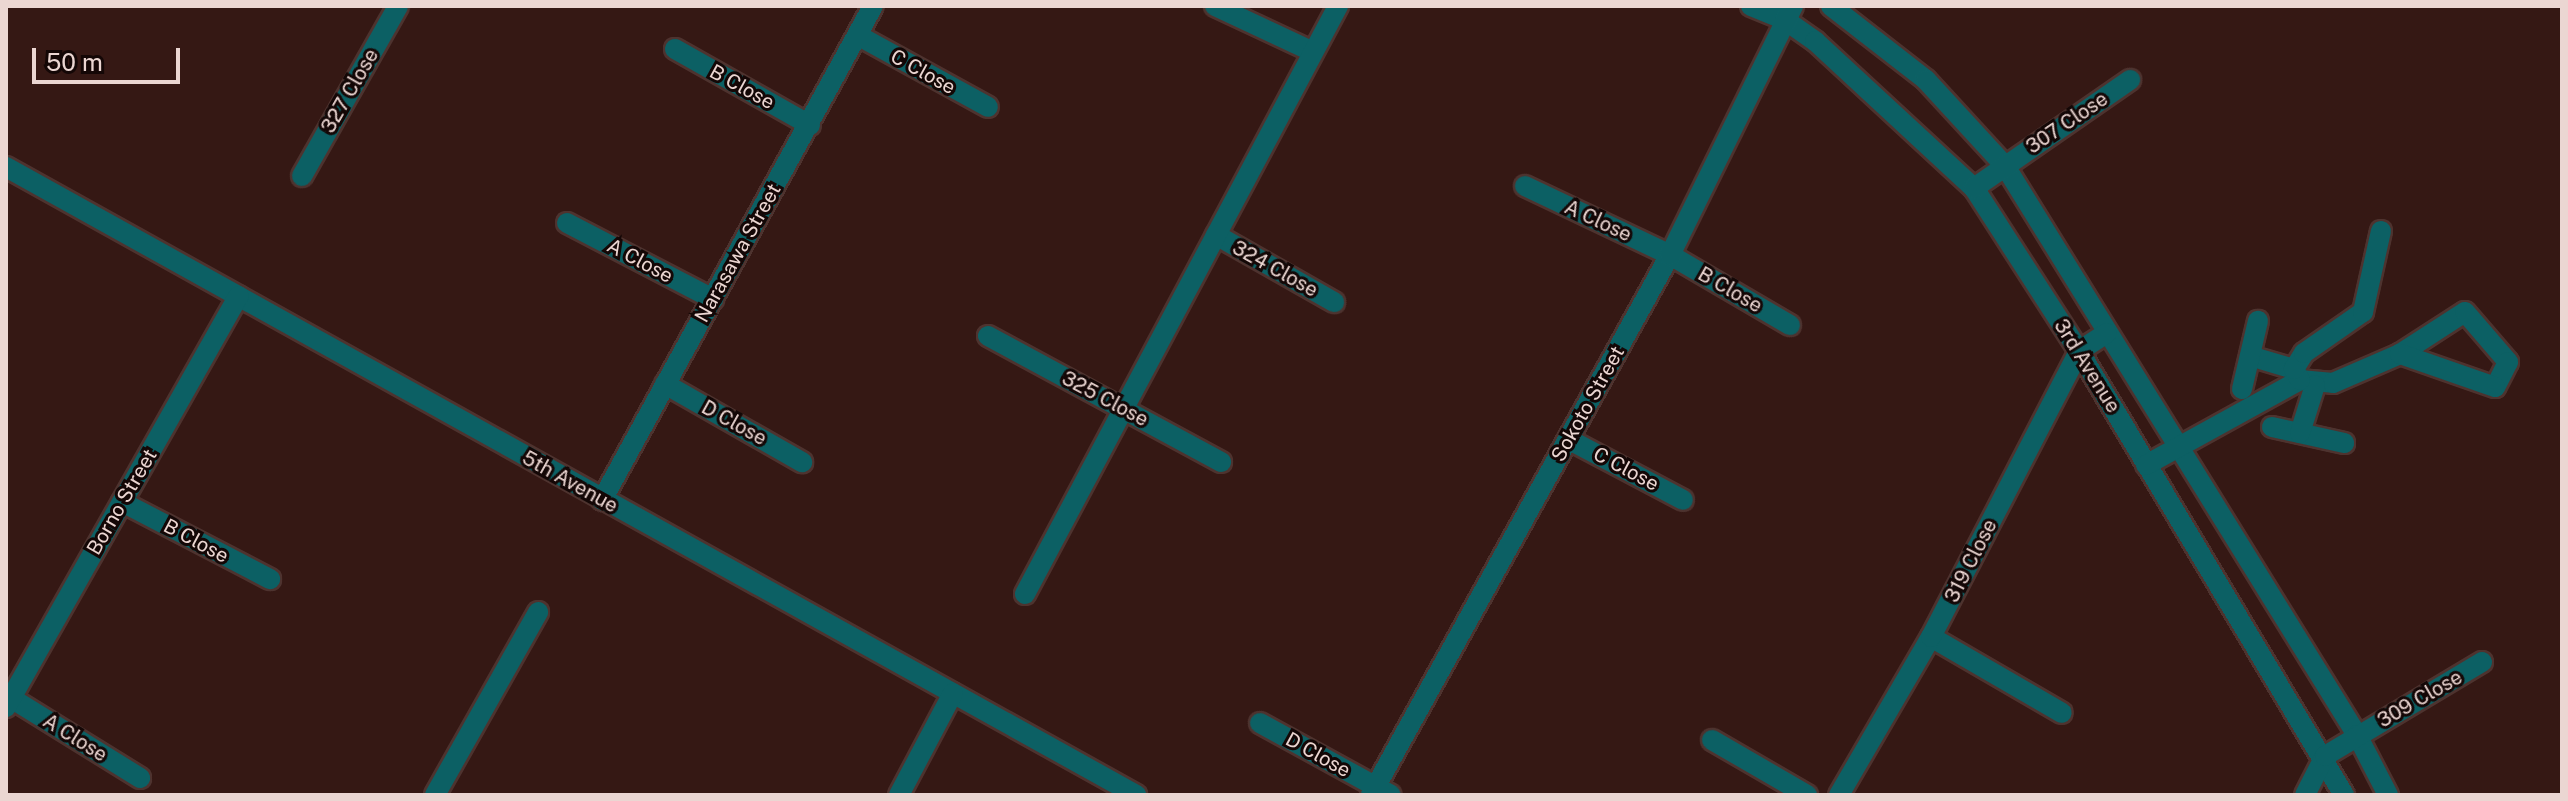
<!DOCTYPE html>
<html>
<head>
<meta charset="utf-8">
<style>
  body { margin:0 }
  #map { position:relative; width:2568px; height:801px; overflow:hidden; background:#351814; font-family:"Public Sans",sans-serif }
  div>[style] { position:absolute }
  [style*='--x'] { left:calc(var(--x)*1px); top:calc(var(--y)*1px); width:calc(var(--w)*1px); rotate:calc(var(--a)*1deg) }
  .roads { filter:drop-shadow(2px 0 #4e332f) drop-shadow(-2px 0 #4e332f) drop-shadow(0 2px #4e332f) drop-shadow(0 -2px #4e332f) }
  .minor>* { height:20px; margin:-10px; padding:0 10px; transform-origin:10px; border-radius:10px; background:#0c6064 }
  span { translate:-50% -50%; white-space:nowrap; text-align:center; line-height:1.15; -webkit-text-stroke:6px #140706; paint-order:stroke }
  .street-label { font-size:20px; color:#ebd6d2 }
  .frame { position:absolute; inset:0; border:8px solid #ebd6d2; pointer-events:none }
  .scale { position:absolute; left:32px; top:48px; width:148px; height:36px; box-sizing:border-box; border:4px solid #ebd6d2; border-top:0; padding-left:10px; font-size:24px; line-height:28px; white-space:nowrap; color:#ebd6d2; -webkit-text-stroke:6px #140706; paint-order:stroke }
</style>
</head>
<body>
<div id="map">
  <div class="roads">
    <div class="minor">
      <i style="--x:1215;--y:6;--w:108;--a:25.1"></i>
      <i style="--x:1751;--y:6;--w:37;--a:22"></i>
      <i style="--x:1785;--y:20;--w:37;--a:35"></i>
      <i style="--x:1815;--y:41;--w:217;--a:42.8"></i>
      <i style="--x:1974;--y:188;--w:194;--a:57.2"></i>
      <i style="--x:2079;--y:351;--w:517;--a:59.17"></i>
      <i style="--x:1831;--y:6;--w:120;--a:37.9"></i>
      <i style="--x:1926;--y:80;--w:117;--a:47.4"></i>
      <i style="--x:2005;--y:166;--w:669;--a:58.26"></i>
      <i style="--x:2357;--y:735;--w:68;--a:62.7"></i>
      <i style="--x:859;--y:36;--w:147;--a:28.8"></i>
      <i style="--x:675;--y:49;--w:155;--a:29.4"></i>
      <i style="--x:6;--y:167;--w:1293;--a:29.06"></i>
      <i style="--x:302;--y:176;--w:195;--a:-60.5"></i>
      <i style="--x:1525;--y:186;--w:161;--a:25.4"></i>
      <i style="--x:1670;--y:255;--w:139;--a:30.3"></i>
      <i style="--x:1974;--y:188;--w:190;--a:-34.7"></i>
      <i style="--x:567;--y:223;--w:165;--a:27.5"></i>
      <i style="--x:1216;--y:235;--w:136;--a:29.6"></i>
      <i style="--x:988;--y:336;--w:265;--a:28.4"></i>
      <i style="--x:2250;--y:356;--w:46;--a:16.5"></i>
      <i style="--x:2300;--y:380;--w:33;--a:5"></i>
      <i style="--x:2333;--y:383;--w:73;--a:-23.4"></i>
      <i style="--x:2400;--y:354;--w:77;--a:-32.9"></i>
      <i style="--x:2465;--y:312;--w:66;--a:49.3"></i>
      <i style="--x:2508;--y:362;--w:28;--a:117"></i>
      <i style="--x:2495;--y:387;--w:101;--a:-160.8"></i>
      <i style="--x:665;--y:384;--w:158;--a:29.7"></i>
      <i style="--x:2242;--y:389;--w:70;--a:-76.8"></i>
      <i style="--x:2272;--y:427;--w:74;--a:12.5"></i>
      <i style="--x:2300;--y:433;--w:50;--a:-72.6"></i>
      <i style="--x:1568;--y:439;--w:130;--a:27.9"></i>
      <i style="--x:2146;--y:465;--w:176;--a:-28.9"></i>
      <i style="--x:2300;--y:380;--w:13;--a:-119"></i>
      <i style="--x:2294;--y:369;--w:19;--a:-58"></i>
      <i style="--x:2304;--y:353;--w:72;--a:-34.8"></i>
      <i style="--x:2363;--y:312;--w:83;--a:-77.5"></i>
      <i style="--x:602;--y:500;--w:563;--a:-61.25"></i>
      <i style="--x:122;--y:502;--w:167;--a:27.5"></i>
      <i style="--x:1025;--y:594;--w:666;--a:-61.97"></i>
      <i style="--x:1931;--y:637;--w:151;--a:30.1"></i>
      <i style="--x:11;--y:698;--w:152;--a:31.8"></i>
      <i style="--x:6;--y:707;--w:472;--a:-60.5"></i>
      <i style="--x:1260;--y:723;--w:149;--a:28.8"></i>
      <i style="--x:1712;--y:740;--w:110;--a:30.1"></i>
      <i style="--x:435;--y:795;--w:210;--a:-60.6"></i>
      <i style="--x:899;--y:795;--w:115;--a:-62.1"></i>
      <i style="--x:1371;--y:795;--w:617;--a:-61.03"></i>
      <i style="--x:1670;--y:255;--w:278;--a:-63.7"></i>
      <i style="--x:1839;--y:795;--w:183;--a:-59.8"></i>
      <i style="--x:1931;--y:637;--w:322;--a:-62.6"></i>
      <i style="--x:2079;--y:351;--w:33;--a:-33"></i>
      <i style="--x:2305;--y:795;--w:44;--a:-62.9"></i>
      <i style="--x:2325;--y:756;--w:183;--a:-30.9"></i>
    </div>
  </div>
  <div class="street-label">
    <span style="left:923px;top:72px;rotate:29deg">C Close</span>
    <span style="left:742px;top:87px;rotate:29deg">B Close</span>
    <span style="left:350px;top:91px;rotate:-60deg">327 Close</span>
    <span style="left:2067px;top:123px;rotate:-34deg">307 Close</span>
    <span style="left:1598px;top:221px;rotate:25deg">A Close</span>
    <span style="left:738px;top:253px;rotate:-61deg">Narasawa Street</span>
    <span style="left:640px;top:261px;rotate:28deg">A Close</span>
    <span style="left:1275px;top:269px;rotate:29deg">324 Close</span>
    <span style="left:1730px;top:290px;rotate:30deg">B Close</span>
    <span style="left:2087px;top:366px;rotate:58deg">3rd Avenue</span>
    <span style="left:1105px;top:399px;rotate:28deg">325 Close</span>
    <span style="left:1588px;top:404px;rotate:-61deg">Sokoto Street</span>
    <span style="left:734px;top:423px;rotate:29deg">D Close</span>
    <span style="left:1626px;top:469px;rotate:28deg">C Close</span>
    <span style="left:570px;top:482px;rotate:29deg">5th Avenue</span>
    <span style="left:122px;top:502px;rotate:-60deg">Borno Street</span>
    <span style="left:196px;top:541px;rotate:28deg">B Close</span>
    <span style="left:1971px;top:561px;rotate:-63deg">319 Close</span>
    <span style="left:2420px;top:699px;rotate:-30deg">309 Close</span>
    <span style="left:75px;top:738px;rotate:32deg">A Close</span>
    <span style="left:1318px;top:755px;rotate:29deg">D Close</span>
  </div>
  <div class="frame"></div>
  <div class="scale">50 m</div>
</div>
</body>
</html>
